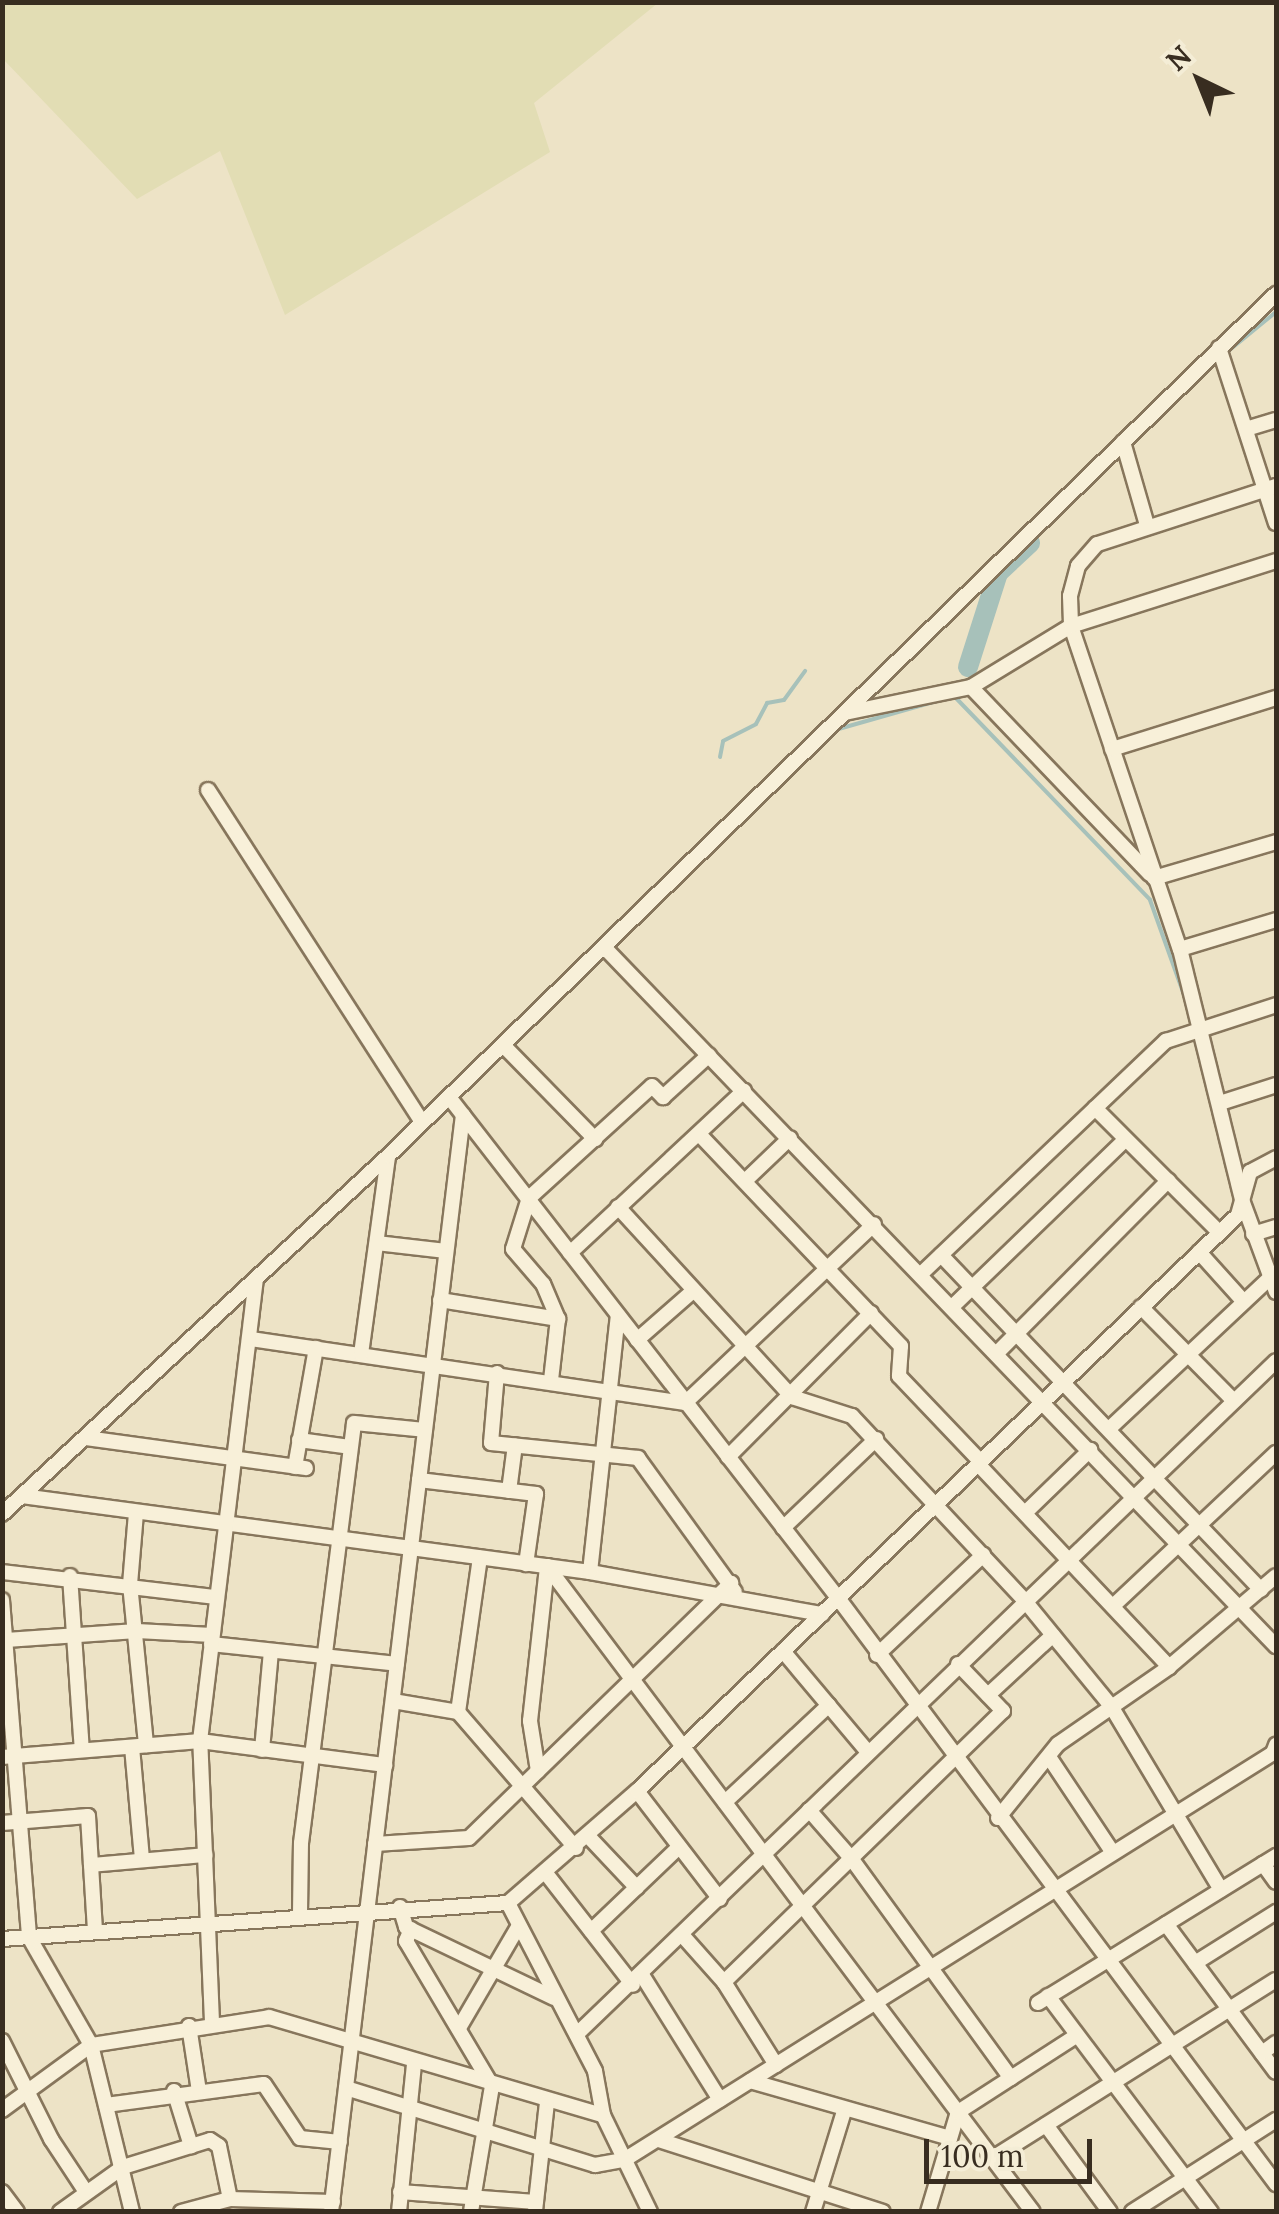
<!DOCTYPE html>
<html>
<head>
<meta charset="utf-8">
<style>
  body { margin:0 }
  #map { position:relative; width:1279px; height:2214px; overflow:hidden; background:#ede3c6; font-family:Lora,serif }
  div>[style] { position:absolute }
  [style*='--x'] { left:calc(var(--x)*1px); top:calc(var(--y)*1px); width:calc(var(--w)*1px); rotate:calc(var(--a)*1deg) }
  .farmland>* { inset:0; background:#e2ddb4 }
  .stream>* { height:4px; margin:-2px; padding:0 2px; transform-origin:2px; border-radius:2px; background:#a7c1ba }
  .river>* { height:20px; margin:-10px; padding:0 10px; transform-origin:10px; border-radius:10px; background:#a7c1ba }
  .roads { filter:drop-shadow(2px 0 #87765c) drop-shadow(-2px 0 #87765c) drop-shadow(0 2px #87765c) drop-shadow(0 -2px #87765c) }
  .minor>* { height:14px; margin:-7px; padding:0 7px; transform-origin:7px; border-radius:7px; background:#f8f0d9 }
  span { translate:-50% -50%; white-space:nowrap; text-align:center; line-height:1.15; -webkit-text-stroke:10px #f4edd6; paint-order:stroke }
  .frame { position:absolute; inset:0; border:5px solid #382d20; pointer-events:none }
  .north { position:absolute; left:1149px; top:30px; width:100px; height:100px; -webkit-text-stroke:8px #f4edd6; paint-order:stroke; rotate:317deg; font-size:28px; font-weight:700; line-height:40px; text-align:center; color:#382d20 }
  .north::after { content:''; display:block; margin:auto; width:35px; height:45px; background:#382d20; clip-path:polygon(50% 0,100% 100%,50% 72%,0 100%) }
  .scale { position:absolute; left:924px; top:2139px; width:168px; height:45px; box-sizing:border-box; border:5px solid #382d20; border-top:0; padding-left:12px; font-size:30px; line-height:35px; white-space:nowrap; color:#382d20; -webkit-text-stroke:8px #f4edd6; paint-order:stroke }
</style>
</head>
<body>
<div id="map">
  <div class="farmland">
    <i style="clip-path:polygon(3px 2px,658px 2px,658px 3px,534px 103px,550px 152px,285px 315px,220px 151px,137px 199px,3px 59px)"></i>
  </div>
  <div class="stream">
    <i style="--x:1226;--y:353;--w:65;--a:-39.4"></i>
    <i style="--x:1030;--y:543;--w:103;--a:-44.2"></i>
    <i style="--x:835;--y:730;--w:124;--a:-15.9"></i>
    <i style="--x:954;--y:696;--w:283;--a:46.1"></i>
    <i style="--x:1150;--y:900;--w:104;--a:70.3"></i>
    <i style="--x:720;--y:757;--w:16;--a:-79"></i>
    <i style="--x:723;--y:741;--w:37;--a:-27"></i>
    <i style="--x:756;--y:724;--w:24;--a:-62"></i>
    <i style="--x:767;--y:703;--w:17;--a:-10"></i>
    <i style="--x:784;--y:700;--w:36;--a:-54"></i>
  </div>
  <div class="river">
    <i style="--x:968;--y:667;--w:99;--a:-72.3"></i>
    <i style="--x:998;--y:573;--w:44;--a:-43.2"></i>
  </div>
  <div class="roads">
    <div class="minor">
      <i style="--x:1219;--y:348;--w:184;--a:72"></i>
      <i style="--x:1246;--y:429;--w:31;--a:-17"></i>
      <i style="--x:1123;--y:442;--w:86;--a:73.9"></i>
      <i style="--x:1276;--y:486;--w:188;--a:162"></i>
      <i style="--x:1097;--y:544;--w:29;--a:131"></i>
      <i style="--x:1078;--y:566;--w:31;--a:105"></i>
      <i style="--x:1070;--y:596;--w:30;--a:88"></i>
      <i style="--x:1071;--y:626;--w:341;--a:71.4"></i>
      <i style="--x:1180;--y:949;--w:259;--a:76.1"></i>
      <i style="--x:1242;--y:1200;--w:98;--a:69.7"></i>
      <i style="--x:971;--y:687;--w:259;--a:46.3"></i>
      <i style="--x:845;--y:713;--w:129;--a:-11.7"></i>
      <i style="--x:971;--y:687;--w:117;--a:-31.4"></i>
      <i style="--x:1071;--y:626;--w:215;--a:-17.6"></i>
      <i style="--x:1112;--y:749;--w:172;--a:-17.3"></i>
      <i style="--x:208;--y:790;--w:395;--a:57.2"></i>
      <i style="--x:1154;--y:878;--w:127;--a:-16.4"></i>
      <i style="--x:604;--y:947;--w:970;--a:46.13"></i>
      <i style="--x:1180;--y:949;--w:100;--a:-16.8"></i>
      <i style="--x:503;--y:1045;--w:132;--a:45.6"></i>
      <i style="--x:449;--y:1097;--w:634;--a:52.17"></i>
      <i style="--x:838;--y:1598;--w:732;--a:53.22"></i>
      <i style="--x:1220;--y:1103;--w:59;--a:-17.8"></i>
      <i style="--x:1095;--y:1108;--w:175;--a:45"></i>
      <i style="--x:699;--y:1134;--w:293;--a:46.4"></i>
      <i style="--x:901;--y:1346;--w:30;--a:94"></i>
      <i style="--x:899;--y:1376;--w:119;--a:46.4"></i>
      <i style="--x:745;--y:1181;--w:62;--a:-43.7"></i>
      <i style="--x:618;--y:1207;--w:258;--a:47.5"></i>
      <i style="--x:792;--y:1397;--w:63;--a:17.6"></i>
      <i style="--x:852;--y:1416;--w:253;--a:46.9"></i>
      <i style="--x:1025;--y:1601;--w:136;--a:50.7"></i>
      <i style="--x:1111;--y:1706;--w:214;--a:59.1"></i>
      <i style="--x:1253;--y:1234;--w:24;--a:-17"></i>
      <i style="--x:377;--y:1243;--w:69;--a:6.6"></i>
      <i style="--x:1199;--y:1252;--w:67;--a:48"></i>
      <i style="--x:570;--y:1253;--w:238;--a:-43"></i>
      <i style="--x:941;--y:1255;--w:463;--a:46.3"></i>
      <i style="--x:922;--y:1273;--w:337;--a:-43.6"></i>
      <i style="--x:1166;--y:1041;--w:116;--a:-18.1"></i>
      <i style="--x:440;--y:1300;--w:120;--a:9.1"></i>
      <i style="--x:953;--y:1306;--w:240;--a:-44"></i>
      <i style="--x:1141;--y:1307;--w:132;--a:45.3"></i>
      <i style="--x:251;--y:1339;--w:439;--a:8.4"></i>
      <i style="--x:685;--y:1403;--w:260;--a:-43.4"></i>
      <i style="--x:637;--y:1340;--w:74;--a:-41.2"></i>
      <i style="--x:997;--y:1353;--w:243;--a:-45.2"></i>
      <i style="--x:361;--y:1354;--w:199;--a:-82.2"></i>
      <i style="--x:497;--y:1373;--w:70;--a:94.9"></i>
      <i style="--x:491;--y:1443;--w:148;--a:5.8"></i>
      <i style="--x:638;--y:1458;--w:165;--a:54.1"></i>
      <i style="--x:551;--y:1380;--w:61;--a:-83.5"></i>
      <i style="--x:558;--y:1319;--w:38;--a:-113"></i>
      <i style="--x:543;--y:1284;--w:46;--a:-130.6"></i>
      <i style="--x:513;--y:1249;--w:53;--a:-72.6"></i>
      <i style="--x:529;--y:1198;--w:166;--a:-42.3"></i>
      <i style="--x:652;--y:1086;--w:16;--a:45"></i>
      <i style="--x:663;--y:1097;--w:62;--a:-42.4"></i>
      <i style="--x:1111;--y:1427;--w:219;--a:-43.2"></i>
      <i style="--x:86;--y:1438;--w:222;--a:7.8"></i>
      <i style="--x:299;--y:1440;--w:51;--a:7.8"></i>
      <i style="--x:728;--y:1457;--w:203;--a:-45.2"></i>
      <i style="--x:978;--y:1464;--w:279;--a:46.7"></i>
      <i style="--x:295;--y:1467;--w:121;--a:-80"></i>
      <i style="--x:419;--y:1480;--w:118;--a:6.8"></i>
      <i style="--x:536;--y:1494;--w:71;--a:98.1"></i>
      <i style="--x:509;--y:1491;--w:46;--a:-82.6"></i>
      <i style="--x:22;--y:1496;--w:573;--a:7.62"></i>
      <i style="--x:590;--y:1572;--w:236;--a:10.3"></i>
      <i style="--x:136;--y:1513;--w:71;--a:94.8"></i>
      <i style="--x:130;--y:1584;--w:162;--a:84.3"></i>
      <i style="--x:1025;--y:1513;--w:91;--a:-44.1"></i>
      <i style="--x:2;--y:1514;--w:526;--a:-42.84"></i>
      <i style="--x:388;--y:1156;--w:1238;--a:-44.15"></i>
      <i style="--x:783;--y:1528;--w:129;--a:-43.7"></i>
      <i style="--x:547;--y:1566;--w:808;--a:53.05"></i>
      <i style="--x:2;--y:1572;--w:215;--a:6.7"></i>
      <i style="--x:590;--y:1572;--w:258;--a:-83.8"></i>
      <i style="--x:70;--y:1576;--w:174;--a:86.1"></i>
      <i style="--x:2;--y:1600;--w:338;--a:85.4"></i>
      <i style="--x:29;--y:1937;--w:125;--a:60.1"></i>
      <i style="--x:91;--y:2045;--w:172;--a:76.2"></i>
      <i style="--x:1113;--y:1606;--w:224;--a:-43.2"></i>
      <i style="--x:6;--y:1640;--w:131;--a:-3.9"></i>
      <i style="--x:137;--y:1631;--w:75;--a:3.1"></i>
      <i style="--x:211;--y:1644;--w:187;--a:6.1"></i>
      <i style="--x:783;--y:1651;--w:131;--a:50"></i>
      <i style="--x:877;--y:1655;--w:146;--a:-43.3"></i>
      <i style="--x:988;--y:1695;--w:88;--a:-42.7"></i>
      <i style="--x:393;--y:1701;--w:66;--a:9.6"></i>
      <i style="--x:458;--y:1712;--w:180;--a:49.1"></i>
      <i style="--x:458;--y:1712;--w:156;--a:-81.9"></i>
      <i style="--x:132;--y:1747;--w:112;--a:84.9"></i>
      <i style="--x:262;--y:1750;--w:99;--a:-84.8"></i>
      <i style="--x:2;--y:1757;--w:199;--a:-4.6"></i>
      <i style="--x:200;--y:1741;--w:187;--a:7.4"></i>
      <i style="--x:1049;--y:1757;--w:115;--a:56.3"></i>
      <i style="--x:538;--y:1771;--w:51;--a:-99.1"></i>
      <i style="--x:530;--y:1721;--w:156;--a:-83.7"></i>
      <i style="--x:637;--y:1791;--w:136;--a:52.5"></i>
      <i style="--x:725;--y:1802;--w:142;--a:-43"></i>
      <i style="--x:809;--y:1810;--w:64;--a:48.8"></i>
      <i style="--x:851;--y:1858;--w:272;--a:54"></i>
      <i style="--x:998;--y:1818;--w:95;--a:-51"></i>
      <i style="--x:1058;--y:1744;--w:135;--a:-34.7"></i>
      <i style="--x:1169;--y:1667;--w:140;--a:-40.4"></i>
      <i style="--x:2;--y:1823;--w:86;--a:-4.7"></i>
      <i style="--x:88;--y:1816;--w:114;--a:86.5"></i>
      <i style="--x:588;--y:1836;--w:71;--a:46.7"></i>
      <i style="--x:375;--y:1844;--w:94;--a:-3.7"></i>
      <i style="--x:469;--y:1838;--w:366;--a:-44.2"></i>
      <i style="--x:1263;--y:1864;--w:22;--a:54"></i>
      <i style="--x:91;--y:1865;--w:115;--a:-5"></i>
      <i style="--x:545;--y:1872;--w:143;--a:52.1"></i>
      <i style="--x:508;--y:1903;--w:189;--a:62.6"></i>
      <i style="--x:595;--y:2071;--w:45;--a:79.7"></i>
      <i style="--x:603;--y:2115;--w:108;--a:64.1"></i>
      <i style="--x:400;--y:1907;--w:21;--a:73"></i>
      <i style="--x:406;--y:1927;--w:164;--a:25.6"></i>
      <i style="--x:300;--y:1913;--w:70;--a:-89.2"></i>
      <i style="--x:301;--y:1843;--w:423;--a:-82.8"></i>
      <i style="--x:354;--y:1423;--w:71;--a:5.6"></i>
      <i style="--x:1166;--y:1924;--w:184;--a:53.4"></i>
      <i style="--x:411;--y:1929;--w:13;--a:113"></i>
      <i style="--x:406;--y:1941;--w:169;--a:59.3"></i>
      <i style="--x:492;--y:2086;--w:128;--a:99.5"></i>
      <i style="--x:591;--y:1931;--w:122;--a:-43.7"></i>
      <i style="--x:683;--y:1936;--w:62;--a:48.3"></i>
      <i style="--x:724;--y:1982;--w:98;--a:57.9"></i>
      <i style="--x:2;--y:1939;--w:507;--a:-4.07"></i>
      <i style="--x:508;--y:1903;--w:171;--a:-41"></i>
      <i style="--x:637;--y:1791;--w:832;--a:-43.78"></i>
      <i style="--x:1238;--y:1215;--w:45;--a:-74.4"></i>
      <i style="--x:1250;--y:1172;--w:30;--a:-28"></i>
      <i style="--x:1195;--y:1963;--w:96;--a:-32.2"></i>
      <i style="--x:642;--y:1975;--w:147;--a:58"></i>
      <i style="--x:724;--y:1982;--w:389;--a:-44.2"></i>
      <i style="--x:1003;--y:1711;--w:65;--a:-133.8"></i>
      <i style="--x:1048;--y:1996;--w:271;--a:53"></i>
      <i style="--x:1038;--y:2003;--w:280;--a:-31.7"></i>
      <i style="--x:212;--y:2022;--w:281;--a:-92.4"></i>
      <i style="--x:200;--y:1741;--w:463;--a:-83.1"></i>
      <i style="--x:189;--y:2026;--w:66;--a:81.3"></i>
      <i style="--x:459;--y:2028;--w:117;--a:-59.7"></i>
      <i style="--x:577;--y:2034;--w:970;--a:-43.91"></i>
      <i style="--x:2;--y:2041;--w:110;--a:63.4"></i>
      <i style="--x:51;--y:2139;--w:64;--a:56.6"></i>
      <i style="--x:1262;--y:2053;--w:17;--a:-36"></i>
      <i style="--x:750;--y:2081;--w:208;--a:15.9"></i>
      <i style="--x:346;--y:2088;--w:261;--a:17.2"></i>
      <i style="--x:595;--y:2165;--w:29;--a:-10"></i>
      <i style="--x:624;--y:2160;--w:766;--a:-32.09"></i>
      <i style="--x:1273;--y:1753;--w:9;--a:-69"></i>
      <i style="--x:174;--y:2091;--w:58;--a:72.8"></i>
      <i style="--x:106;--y:2105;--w:159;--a:-7.6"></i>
      <i style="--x:264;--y:2084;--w:65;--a:56.3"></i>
      <i style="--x:300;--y:2138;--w:40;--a:5.7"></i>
      <i style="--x:2;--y:2110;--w:110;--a:-36.1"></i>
      <i style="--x:91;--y:2045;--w:180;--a:-8.9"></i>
      <i style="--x:269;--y:2017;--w:348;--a:16.4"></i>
      <i style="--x:1046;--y:2125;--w:108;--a:53.7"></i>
      <i style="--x:659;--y:2140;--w:235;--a:17.8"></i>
      <i style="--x:993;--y:2158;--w:334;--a:-32.2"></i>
      <i style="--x:2;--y:2192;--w:25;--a:53"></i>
      <i style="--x:400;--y:2192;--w:136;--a:4.2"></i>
      <i style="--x:535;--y:2211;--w:110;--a:-83.7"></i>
      <i style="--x:60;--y:2212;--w:77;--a:-35.5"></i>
      <i style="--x:123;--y:2167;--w:91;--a:-17.2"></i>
      <i style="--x:210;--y:2140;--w:11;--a:34"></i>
      <i style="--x:219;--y:2146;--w:54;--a:78.3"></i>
      <i style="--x:181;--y:2212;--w:51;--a:-14.9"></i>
      <i style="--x:230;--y:2199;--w:103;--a:1.7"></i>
      <i style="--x:331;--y:2212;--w:1105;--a:-83.14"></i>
      <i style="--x:399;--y:2212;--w:149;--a:-84.2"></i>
      <i style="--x:813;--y:2212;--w:106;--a:-72.9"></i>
      <i style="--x:928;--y:2212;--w:104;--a:-73.3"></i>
      <i style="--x:958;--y:2112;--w:140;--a:-32.8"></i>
      <i style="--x:1132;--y:2212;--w:171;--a:-32.6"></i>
    </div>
  </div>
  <div class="frame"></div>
  <div class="north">N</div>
  <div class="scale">100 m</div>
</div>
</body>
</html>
